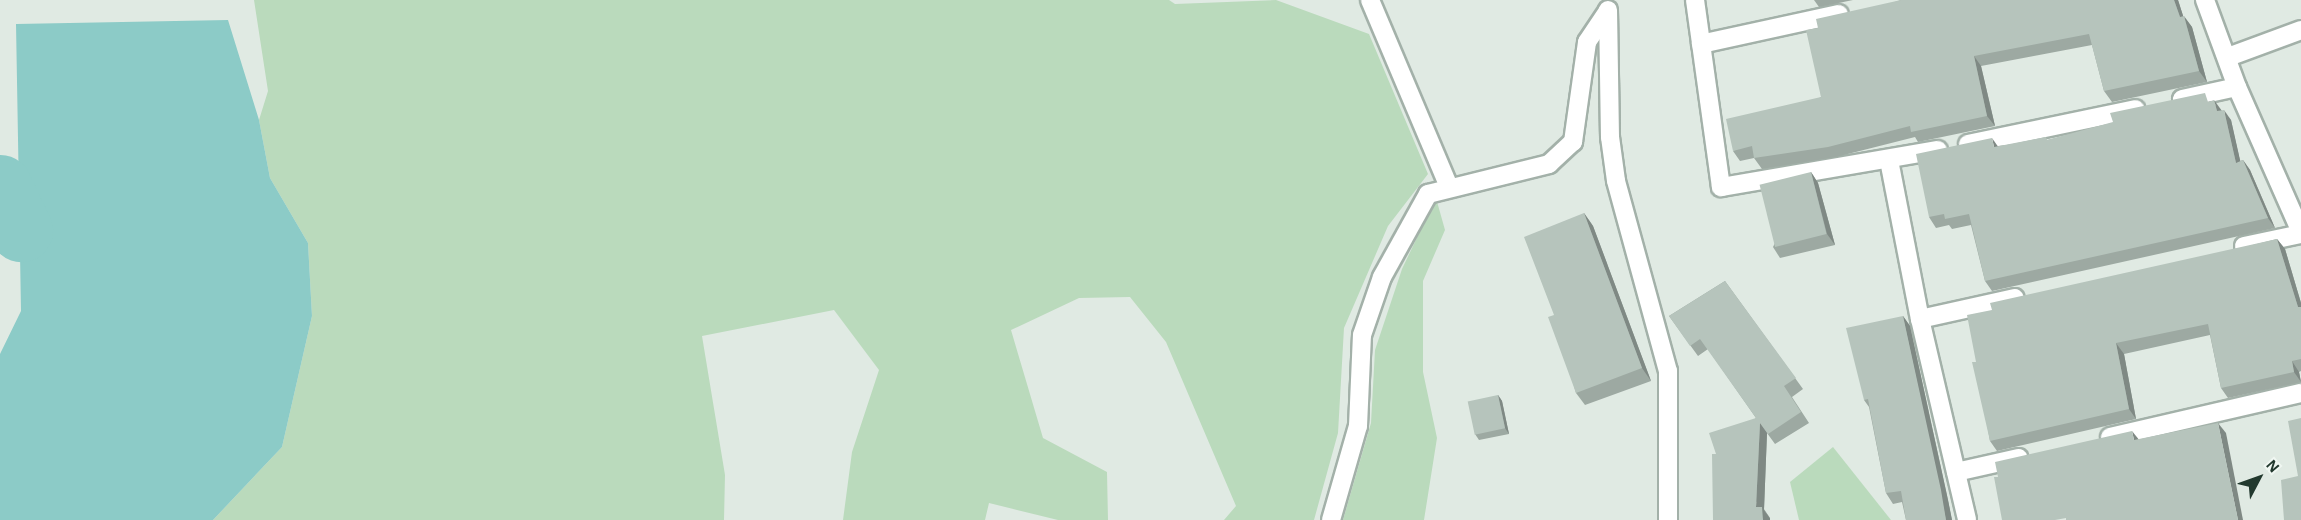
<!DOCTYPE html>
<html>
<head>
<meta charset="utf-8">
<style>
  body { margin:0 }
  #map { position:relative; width:2301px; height:520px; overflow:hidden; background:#e0eae3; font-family:"Alegreya Sans",sans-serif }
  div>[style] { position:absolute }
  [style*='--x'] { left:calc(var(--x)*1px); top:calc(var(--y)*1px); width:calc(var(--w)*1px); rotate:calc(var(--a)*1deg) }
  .green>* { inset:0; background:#badabc }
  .water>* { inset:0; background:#8ccbc7 }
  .river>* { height:63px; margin:-31.5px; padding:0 31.5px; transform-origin:31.5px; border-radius:31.5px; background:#8ccbc7 }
  .roads { filter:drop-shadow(2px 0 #a3b1a9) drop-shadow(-2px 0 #a3b1a9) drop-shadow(0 2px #a3b1a9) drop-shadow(0 -2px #a3b1a9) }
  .minor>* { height:18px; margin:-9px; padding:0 9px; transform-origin:9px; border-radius:9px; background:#fff }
  .wall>* { inset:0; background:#9da9a2 }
  .shaded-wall>* { inset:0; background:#7f8984 }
  .building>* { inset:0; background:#b6c4bc; transform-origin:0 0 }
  span { translate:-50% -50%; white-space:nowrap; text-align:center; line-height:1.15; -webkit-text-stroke:6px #f0f7f2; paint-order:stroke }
  .north { position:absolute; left:2229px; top:448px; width:60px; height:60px; -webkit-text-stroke:4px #f0f7f2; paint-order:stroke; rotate:49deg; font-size:16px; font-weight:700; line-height:24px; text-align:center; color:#22392e }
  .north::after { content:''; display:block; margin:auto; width:21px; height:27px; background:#22392e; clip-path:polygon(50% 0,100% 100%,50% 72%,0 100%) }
</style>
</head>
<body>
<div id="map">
  <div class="green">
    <i style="clip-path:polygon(254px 0,1169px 0,1175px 4px,1276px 0,1369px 34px,1428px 174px,1388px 226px,1344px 328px,1338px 433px,1314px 520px,1224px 520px,1236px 506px,1166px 342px,1130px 297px,1079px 298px,1011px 330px,1043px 438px,1107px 472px,1108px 520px,1058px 520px,989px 503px,985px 520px,843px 520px,852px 452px,879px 370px,834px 310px,702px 336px,725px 475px,724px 520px,213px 520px,282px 447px,312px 316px,308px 243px,270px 178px,259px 120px,268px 91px)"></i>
    <i style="clip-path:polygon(1436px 198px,1445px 230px,1423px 281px,1423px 372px,1437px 438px,1424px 520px,1343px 520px,1371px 423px,1375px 350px,1402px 269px)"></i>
    <i style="clip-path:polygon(1833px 447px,1891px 520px,1799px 520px,1790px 482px)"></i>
  </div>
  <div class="water">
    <i style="clip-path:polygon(228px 20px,259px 120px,270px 178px,308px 243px,312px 316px,282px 447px,213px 520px,0 520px,0 354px,21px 311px,16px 24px)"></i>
  </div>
  <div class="river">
    <i style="--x:0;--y:186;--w:49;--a:64.5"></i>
  </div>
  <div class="roads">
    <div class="minor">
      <i style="--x:1370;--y:0;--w:203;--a:67.1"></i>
      <i style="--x:1695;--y:0;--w:189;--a:82.1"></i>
      <i style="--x:1721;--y:187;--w:220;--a:-9.7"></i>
      <i style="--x:2205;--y:0;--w:93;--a:69.8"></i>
      <i style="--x:2237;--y:87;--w:158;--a:66.2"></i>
      <i style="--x:1608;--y:10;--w:127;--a:89.1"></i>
      <i style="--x:1610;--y:137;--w:44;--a:82.2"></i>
      <i style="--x:1616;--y:181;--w:197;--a:74.7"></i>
      <i style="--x:1668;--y:371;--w:149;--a:90"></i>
      <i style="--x:1701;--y:44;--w:141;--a:-12.3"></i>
      <i style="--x:2228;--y:57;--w:78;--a:-20.3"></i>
      <i style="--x:2182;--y:99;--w:56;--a:-12.3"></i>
      <i style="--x:1968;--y:144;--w:171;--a:-11.8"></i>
      <i style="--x:1889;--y:160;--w:162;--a:79"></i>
      <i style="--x:1920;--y:319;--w:206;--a:76.8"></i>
      <i style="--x:2244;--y:246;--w:58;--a:-11.9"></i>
      <i style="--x:1920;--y:319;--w:97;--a:-12.5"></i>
      <i style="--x:2110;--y:437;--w:196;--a:-13"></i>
      <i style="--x:1956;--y:472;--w:64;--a:-12.7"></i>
      <i style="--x:1331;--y:520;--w:98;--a:-74"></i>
      <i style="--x:1358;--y:426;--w:91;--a:-87.5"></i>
      <i style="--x:1362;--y:335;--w:61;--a:-71"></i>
      <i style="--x:1382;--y:277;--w:95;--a:-61"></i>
      <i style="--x:1428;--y:194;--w:125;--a:-13.9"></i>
      <i style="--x:1549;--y:164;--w:33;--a:-43"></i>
      <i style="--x:1573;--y:142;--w:101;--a:-82"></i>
      <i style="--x:1587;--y:42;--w:36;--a:-56"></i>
    </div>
  </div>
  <div class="wall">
    <i style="clip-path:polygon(1814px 0,1853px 0,1819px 7px)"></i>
    <i style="clip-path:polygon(1901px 0,2178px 0,2183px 16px,2192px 27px,2207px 82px,2112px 102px,2104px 91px,2092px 45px,1981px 66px,1995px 126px,1918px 142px,1915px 137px,1836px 157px,1762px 169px,1754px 158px,1740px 161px,1733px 151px,1821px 97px,1818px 28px)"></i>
    <i style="clip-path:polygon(2211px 101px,2231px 120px,2240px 161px,2243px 160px,2250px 170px,2275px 228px,1992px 291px,1985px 281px,1971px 225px,1952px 229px,1949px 225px,1936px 228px,1929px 217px,1998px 146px,2048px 140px)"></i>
    <i style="clip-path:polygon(1811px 172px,1818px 183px,1835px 245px,1780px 258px,1773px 247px)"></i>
    <i style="clip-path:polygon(1584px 213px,1593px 226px,1651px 381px,1585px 405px,1576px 393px,1554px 315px)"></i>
    <i style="clip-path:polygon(2277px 239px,2285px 249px,2301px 303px,2301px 371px,2299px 372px,2301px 382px,2228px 398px,2221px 388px,2210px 335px,2124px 354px,2136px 419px,1997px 451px,1990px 441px,1976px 362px,1992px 310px)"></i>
    <i style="clip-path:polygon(1725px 281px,1803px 389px,1792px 397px,1809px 423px,1775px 444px,1767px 433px,1764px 509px,1770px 518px,1716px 454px,1756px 418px,1708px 349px,1698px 356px,1669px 316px)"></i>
    <i style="clip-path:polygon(1903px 316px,1910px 326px,1948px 500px,1952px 520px,1906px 520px,1902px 502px,1893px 504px,1886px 493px,1869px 407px,1864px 400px)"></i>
    <i style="clip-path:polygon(1498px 395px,1502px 401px,1509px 434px,1479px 440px,1475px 434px)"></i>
  </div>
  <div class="shaded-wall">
    <i style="clip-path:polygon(2174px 0,2178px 0,2187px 28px,2180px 17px)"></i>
    <i style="clip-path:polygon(2184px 16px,2192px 27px,2207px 82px,2199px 71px)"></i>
    <i style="clip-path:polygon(1974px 56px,1981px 66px,1995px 126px,1987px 116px)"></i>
    <i style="clip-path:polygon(2214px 100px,2222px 111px,2217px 111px)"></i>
    <i style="clip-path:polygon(2224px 110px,2231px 120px,2243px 173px,2236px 163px)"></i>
    <i style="clip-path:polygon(1992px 138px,1999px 148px,1994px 147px)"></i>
    <i style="clip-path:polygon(2243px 160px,2250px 170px,2275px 228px,2268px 218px)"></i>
    <i style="clip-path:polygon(1811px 172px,1818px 183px,1835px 245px,1827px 234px)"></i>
    <i style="clip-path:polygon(1584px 213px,1593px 226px,1651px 381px,1642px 368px)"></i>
    <i style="clip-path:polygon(2277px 239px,2285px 249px,2301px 303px,2301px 311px,2298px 307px)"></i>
    <i style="clip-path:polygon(1903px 316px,1910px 326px,1948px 500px,1952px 520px,1946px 520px)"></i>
    <i style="clip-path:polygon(2116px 343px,2124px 354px,2136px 419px,2129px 409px)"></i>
    <i style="clip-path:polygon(2292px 361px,2299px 372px,2301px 382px,2294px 372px)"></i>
    <i style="clip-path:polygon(1498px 395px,1502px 401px,1509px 434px,1505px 428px)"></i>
    <i style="clip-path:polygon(1760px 423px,1767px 433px,1764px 510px,1770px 518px,1770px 520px,1763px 520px,1756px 507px)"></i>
    <i style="clip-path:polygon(2218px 423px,2226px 433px,2243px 520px,2238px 520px)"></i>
    <i style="clip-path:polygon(2132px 431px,2140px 441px,2134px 440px)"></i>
  </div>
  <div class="building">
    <i style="clip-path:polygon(1901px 0,2174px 0,2180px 17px,2184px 16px,2199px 71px,2104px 91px,2089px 34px,1974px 56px,1987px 116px,1911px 132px,1910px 126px,1828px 147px,1754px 158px,1752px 146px,1733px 151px,1726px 119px,1821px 97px,1806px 30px,1818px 28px,1816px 19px)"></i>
    <i style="clip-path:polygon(2205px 93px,2208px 102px,2214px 100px,2217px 111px,2224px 110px,2236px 163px,2243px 160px,2268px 218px,1985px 281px,1969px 214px,1945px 219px,1944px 214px,1929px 217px,1916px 154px,1992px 138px,1994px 147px,2046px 137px,2047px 140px,2113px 122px,2110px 113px)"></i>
    <i style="left:1811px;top:172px;width:64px;height:53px;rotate:76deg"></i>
    <i style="clip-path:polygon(1584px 213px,1642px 368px,1576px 393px,1548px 317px,1554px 315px,1524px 237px)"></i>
    <i style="clip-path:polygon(2277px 239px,2298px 307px,2301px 307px,2301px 359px,2292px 361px,2294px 372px,2221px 388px,2208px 324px,2116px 343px,2129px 409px,1990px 441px,1972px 362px,1976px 362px,1967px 315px,1992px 310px,1990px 303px)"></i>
    <i style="clip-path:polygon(1725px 281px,1796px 378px,1784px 386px,1801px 412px,1768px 434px,1760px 423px,1756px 507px,1762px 507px,1763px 520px,1713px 520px,1712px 454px,1716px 454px,1709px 433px,1756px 418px,1700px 339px,1690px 346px,1669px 316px)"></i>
    <i style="clip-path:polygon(1903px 316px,1941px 490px,1946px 520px,1906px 520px,1901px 491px,1886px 493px,1868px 399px,1864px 400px,1846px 328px)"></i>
    <i style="left:1498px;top:395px;width:34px;height:31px;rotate:78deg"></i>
    <i style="clip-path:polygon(2301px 418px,2301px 520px,2284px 520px,2281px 480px,2298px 476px,2288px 421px)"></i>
    <i style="clip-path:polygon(2218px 423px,2238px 520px,2066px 520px,2066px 518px,2055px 520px,2002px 520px,1994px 477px,1998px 477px,1995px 462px,2132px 431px,2134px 440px)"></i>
  </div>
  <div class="north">N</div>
</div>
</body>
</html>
